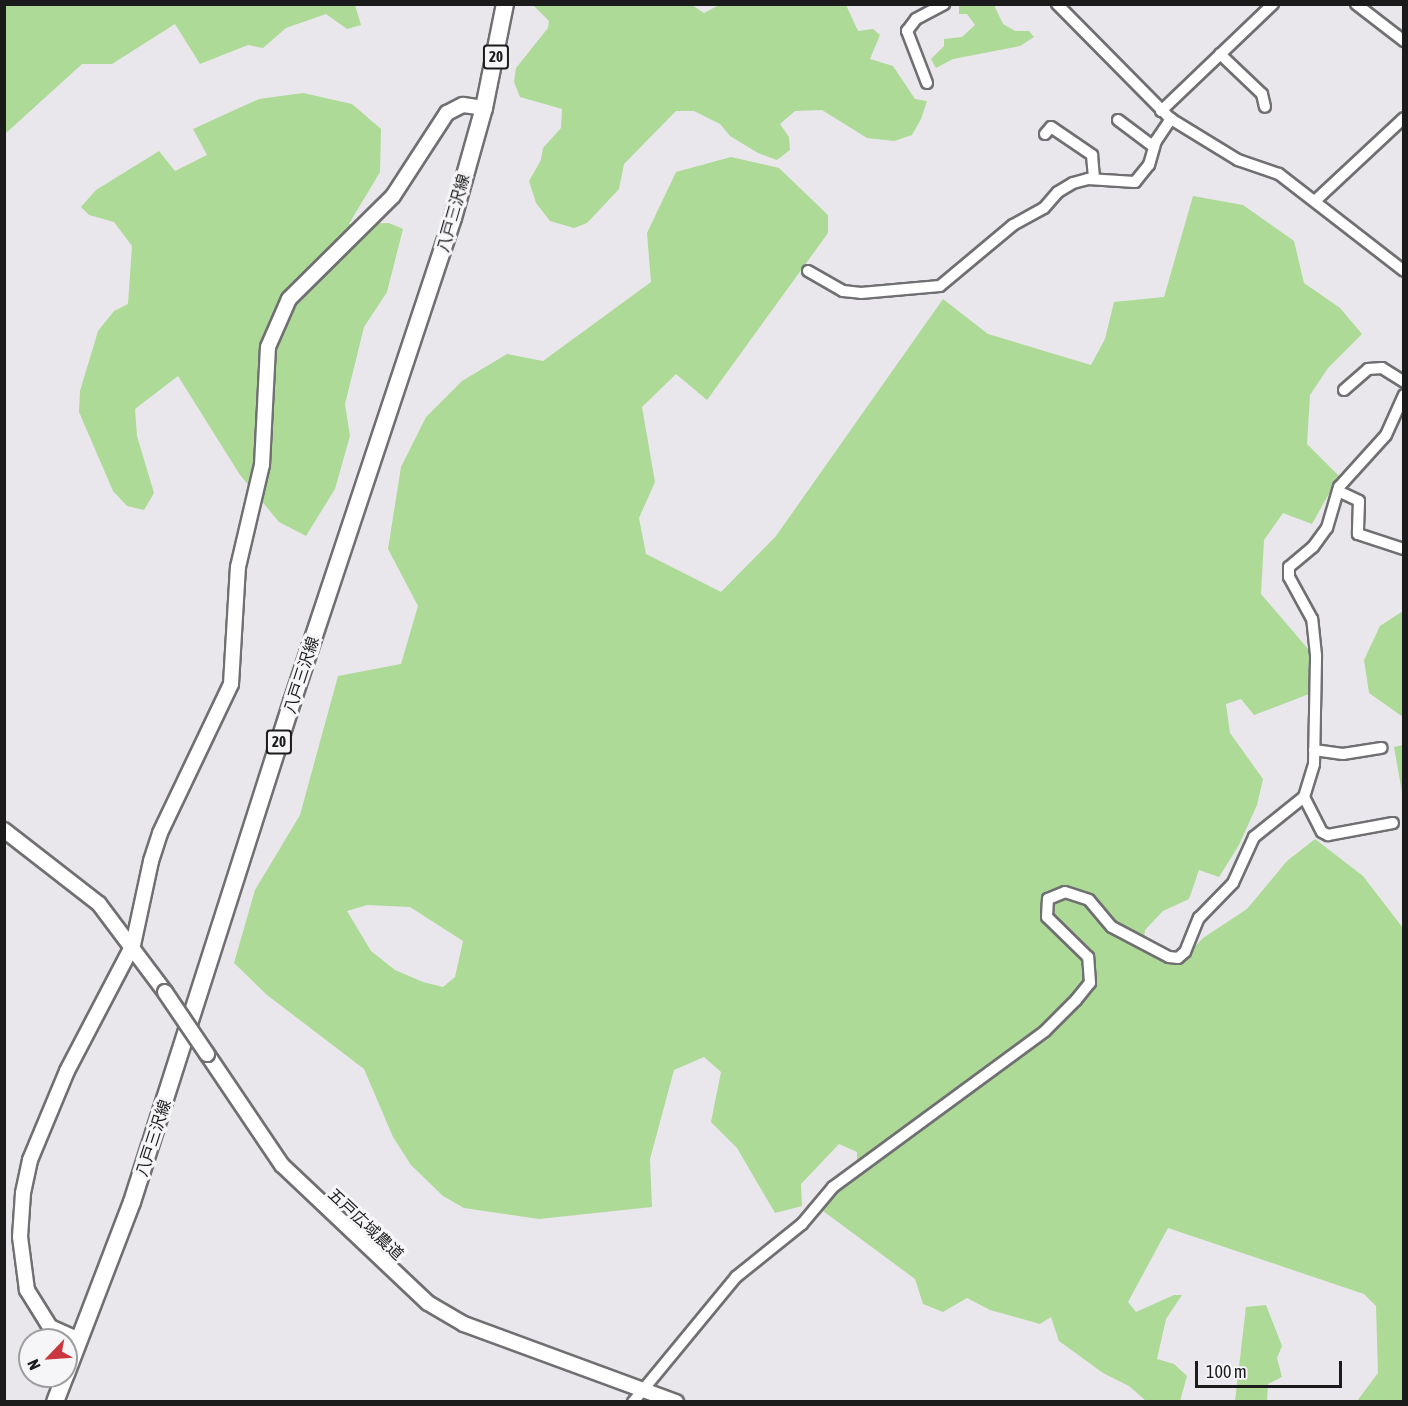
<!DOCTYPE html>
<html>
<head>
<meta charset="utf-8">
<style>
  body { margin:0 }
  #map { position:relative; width:1408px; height:1406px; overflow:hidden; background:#e9e7eb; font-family:"Asap Condensed","Noto Sans JP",sans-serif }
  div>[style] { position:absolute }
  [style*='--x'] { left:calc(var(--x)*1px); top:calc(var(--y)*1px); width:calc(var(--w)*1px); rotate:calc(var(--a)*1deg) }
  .green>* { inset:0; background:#adda97 }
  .roads { filter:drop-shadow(2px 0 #706f72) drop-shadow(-2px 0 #706f72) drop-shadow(0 2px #706f72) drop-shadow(0 -2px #706f72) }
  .minor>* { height:10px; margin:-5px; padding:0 5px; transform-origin:5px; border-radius:5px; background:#fff }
  .tertiary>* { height:14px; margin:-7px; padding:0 7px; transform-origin:7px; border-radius:7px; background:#fff }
  .primary>* { height:16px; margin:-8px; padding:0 8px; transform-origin:8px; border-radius:8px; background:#fff }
  .bridges { filter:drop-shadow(2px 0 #706f72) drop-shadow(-2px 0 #706f72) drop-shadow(0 2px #706f72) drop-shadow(0 -2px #706f72) }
  .tertiary-bridge>* { height:14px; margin:-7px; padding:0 7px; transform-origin:7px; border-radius:7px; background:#fff }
  span { translate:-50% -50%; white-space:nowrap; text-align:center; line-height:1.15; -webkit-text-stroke:6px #f6f5f8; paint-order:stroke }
  .shield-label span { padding:2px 4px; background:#f6f5f8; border:2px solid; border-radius:4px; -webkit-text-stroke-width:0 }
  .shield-label { font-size:15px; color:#1b1b1c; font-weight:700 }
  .street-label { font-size:16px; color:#1b1b1c }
  .frame { position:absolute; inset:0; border:6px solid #1b1b1c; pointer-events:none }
  .north { position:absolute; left:18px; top:1328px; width:60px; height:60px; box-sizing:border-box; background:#f6f5f8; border:2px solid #9e9ea0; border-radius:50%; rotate:245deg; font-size:16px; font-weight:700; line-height:24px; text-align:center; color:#1b1b1c }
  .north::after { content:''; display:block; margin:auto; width:21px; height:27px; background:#c8383e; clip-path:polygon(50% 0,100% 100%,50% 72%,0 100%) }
  .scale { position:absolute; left:1195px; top:1361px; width:147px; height:27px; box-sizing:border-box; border:3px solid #1b1b1c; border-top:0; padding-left:8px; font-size:18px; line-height:21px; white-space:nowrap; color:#1b1b1c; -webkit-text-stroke:4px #f6f5f8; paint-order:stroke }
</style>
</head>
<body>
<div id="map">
  <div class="green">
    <i style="clip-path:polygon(5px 4px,355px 5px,361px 25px,347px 29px,326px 14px,286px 28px,263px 48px,248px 45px,200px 64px,175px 24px,112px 64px,82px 64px,5px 134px)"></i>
    <i style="clip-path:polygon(692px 5px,704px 13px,719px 5px,846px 5px,858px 31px,873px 29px,880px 35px,870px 59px,893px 66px,915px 99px,927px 101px,921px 119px,912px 135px,894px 141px,867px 138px,822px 110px,795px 111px,780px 124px,789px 137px,790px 150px,777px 160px,758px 153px,730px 136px,720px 124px,694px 111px,676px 111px,624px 164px,619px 189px,587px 223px,574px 228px,550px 221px,536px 203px,529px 181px,541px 160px,543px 148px,561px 128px,562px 109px,520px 97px,514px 82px,516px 68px,548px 28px,549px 21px,534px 6px)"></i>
    <i style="clip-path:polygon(959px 5px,994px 5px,1003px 24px,1015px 31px,1029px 31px,1034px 37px,1020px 46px,953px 59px,936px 68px,931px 59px,944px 46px,944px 39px,962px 37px,975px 25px,967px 14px,959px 14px)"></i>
    <i style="clip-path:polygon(303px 93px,352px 104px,381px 129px,380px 172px,349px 224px,389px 223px,403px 229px,387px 292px,364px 327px,345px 404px,350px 436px,335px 489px,306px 536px,279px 522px,240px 475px,178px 376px,135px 409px,137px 436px,154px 493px,144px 510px,127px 506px,113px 491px,79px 412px,80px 391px,98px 331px,114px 311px,128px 304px,132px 246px,114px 222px,89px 215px,81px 207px,96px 190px,159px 151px,175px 171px,207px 155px,193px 129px,259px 99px)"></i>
    <i style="clip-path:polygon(evenodd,731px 157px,779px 168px,828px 215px,828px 233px,707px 400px,676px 374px,642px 407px,655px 482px,639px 518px,646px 554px,721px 592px,776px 536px,943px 299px,988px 334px,1091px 365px,1105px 339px,1114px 302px,1164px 297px,1193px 196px,1243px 205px,1294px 241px,1304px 283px,1340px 308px,1362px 334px,1328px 368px,1310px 395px,1307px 444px,1339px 476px,1312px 524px,1283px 513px,1264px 540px,1261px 594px,1309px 650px,1309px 694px,1254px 715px,1241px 699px,1226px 704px,1230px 733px,1263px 779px,1257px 805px,1239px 845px,1219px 877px,1199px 870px,1189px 899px,1163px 911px,1145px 930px,1144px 940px,1157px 955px,1178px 965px,1203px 938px,1247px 909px,1287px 861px,1315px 839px,1363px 876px,1403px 928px,1403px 1401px,1357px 1401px,1378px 1373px,1376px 1306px,1364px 1294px,1168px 1228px,1128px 1302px,1136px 1312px,1174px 1295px,1182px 1295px,1166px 1319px,1157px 1359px,1174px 1364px,1187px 1376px,1180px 1401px,1146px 1401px,1129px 1386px,1103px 1373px,1059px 1341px,1051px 1317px,1040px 1324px,990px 1310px,967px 1298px,943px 1312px,923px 1304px,915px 1279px,823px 1211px,857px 1164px,857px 1152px,839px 1144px,801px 1184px,802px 1206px,775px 1213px,737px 1148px,711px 1122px,721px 1072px,704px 1057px,674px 1070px,650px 1159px,652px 1207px,539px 1219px,464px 1208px,443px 1196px,411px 1165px,393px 1137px,364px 1069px,267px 995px,234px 963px,255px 890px,300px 815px,338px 676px,401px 664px,418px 606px,388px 549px,401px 467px,426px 417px,462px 381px,507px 354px,543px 361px,651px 282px,647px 233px,676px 172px,731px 157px,367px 905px,410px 907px,463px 941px,455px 977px,443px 987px,423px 982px,395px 970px,371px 951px,347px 911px,367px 905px)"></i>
    <i style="clip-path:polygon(1403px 611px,1403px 717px,1369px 693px,1364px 660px,1380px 626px)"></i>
    <i style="clip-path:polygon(1403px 745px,1404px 745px,1403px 798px,1394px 747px)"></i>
    <i style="clip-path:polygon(1266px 1305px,1282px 1346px,1277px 1358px,1282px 1377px,1268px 1384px,1267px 1401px,1235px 1401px,1246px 1307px)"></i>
  </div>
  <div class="roads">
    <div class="minor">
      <i style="--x:1057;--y:4;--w:162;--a:45.3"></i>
      <i style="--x:1171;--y:119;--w:79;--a:31.5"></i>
      <i style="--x:1238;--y:160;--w:43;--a:18.9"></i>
      <i style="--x:1279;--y:174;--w:158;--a:37.8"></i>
      <i style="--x:1356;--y:4;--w:61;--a:37.6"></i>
      <i style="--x:1220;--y:54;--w:58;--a:43.6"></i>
      <i style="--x:1262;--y:94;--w:13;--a:77"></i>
      <i style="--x:927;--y:83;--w:56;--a:-111"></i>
      <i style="--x:907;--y:31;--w:15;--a:-53"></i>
      <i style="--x:916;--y:19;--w:32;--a:-28"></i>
      <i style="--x:1161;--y:111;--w:155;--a:-43.7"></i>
      <i style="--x:1118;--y:120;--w:45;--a:36.9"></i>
      <i style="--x:1045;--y:134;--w:9;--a:-49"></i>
      <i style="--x:1051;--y:127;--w:50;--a:34.3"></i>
      <i style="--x:1092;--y:155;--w:24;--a:85"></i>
      <i style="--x:1316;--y:200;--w:120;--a:-43"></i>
      <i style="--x:808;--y:271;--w:40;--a:29.7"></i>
      <i style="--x:843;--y:291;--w:18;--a:6"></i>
      <i style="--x:861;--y:293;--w:79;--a:-5.1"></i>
      <i style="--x:940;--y:286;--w:95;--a:-39.9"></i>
      <i style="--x:1013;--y:225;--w:35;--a:-29"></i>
      <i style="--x:1044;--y:208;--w:21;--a:-49"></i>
      <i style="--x:1058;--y:192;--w:17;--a:-31"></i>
      <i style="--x:1073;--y:183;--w:16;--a:-15"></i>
      <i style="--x:1088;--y:179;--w:47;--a:3.7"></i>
      <i style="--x:1135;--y:182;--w:22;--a:-51"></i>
      <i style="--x:1149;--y:165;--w:25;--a:-74"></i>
      <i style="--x:1156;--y:141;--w:27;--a:-56"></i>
      <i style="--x:1344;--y:390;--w:32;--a:-41"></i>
      <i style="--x:1368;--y:369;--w:14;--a:-4"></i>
      <i style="--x:1382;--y:368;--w:26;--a:32"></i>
      <i style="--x:1338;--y:491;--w:23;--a:25"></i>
      <i style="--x:1359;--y:501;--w:33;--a:92"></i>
      <i style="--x:1358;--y:534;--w:48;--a:18.1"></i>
      <i style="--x:1314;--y:750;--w:29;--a:8"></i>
      <i style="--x:1343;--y:754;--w:39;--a:-9"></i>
      <i style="--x:1304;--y:797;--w:39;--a:63"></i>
      <i style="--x:1322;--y:832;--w:7;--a:27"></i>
      <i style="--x:1328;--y:835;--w:66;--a:-10.5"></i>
      <i style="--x:633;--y:1402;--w:162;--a:-50.5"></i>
      <i style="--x:736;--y:1277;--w:85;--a:-38.8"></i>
      <i style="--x:802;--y:1224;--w:48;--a:-50"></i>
      <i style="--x:833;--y:1187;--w:263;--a:-36.3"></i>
      <i style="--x:1045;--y:1031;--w:44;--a:-45"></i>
      <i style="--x:1076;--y:1000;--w:22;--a:-51"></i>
      <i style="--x:1090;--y:983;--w:26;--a:-94"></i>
      <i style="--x:1088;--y:957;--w:57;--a:-135.7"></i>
      <i style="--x:1047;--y:917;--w:18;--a:-87"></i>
      <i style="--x:1048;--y:899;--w:18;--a:-22"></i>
      <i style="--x:1065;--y:892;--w:25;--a:18"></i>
      <i style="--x:1089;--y:900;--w:35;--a:50"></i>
      <i style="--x:1112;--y:927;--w:64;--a:27.8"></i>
      <i style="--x:1169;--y:957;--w:9;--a:6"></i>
      <i style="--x:1178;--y:958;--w:9;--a:-41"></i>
      <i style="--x:1185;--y:952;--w:37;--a:-68"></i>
      <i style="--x:1199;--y:918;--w:49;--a:-45.8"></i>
      <i style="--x:1233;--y:883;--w:51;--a:-65.5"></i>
      <i style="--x:1254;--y:837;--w:64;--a:-38.7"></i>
      <i style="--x:1304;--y:797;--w:34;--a:-73"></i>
      <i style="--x:1314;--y:764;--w:109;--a:-88.9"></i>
      <i style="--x:1316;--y:655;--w:36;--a:-96"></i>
      <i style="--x:1312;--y:619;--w:48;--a:-118.7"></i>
      <i style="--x:1289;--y:577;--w:10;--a:-90"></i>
      <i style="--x:1289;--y:567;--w:31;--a:-40"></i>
      <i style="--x:1313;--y:547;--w:24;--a:-54"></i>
      <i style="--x:1327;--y:528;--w:43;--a:-73.7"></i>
      <i style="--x:1339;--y:487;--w:70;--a:-47.9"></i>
      <i style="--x:1386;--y:435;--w:44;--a:-65.8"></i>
    </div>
    <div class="tertiary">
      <i style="--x:4;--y:830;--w:120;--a:37.9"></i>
      <i style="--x:99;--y:904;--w:110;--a:53.1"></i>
      <i style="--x:207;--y:1054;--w:134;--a:56"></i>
      <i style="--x:282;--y:1165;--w:201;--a:43.4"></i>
      <i style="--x:428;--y:1303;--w:42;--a:30.3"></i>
      <i style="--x:464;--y:1324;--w:226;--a:20.2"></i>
      <i style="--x:79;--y:1340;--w:32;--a:-156"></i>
      <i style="--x:50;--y:1327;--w:44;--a:-121.9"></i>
      <i style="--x:27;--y:1290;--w:53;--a:-97.5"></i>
      <i style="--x:20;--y:1237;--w:44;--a:-86.1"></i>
      <i style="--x:23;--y:1193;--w:34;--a:-78"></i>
      <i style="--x:30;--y:1160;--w:96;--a:-67.4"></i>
      <i style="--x:67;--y:1071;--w:142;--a:-62.4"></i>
      <i style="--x:133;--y:945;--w:86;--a:-77.9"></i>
      <i style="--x:151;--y:861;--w:29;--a:-72"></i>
      <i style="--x:160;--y:833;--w:165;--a:-64.5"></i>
      <i style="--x:231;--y:684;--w:117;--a:-86.6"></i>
      <i style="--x:238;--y:567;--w:105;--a:-76.8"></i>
      <i style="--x:262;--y:465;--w:118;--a:-87.1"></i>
      <i style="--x:268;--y:347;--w:52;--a:-66.4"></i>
      <i style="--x:289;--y:299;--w:146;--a:-44.7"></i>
      <i style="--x:393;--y:196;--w:99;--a:-57"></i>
      <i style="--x:447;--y:113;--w:18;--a:-27"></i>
      <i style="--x:463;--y:105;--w:21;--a:8"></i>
    </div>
    <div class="primary">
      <i style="--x:66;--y:1374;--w:184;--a:-69"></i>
      <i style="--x:132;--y:1202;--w:525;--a:-72.26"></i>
      <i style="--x:292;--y:702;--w:510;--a:-71.6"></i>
      <i style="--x:453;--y:218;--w:114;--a:-74.3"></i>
      <i style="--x:484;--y:108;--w:106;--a:-78.6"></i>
      <i style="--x:55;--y:1402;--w:28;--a:-69"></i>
    </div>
  </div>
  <div class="bridges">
    <div class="tertiary-bridge">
      <i style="--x:165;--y:992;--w:75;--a:55.9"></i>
    </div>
  </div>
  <div class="shield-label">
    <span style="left:496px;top:57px">20</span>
    <span style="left:279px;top:742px">20</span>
  </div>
  <div class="street-label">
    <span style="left:453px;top:213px;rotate:-74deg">八戸三沢線</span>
    <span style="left:301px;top:675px;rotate:-72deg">八戸三沢線</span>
    <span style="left:153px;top:1138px;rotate:-72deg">八戸三沢線</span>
    <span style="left:366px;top:1224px;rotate:43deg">五戸広域農道</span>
  </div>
  <div class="frame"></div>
  <div class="north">N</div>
  <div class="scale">100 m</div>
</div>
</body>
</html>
